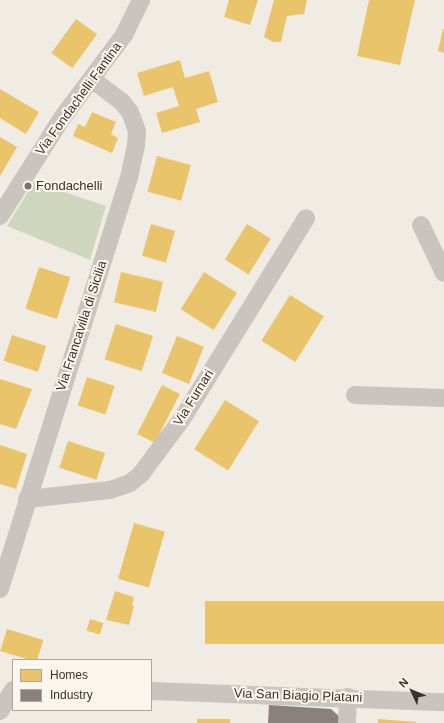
<!DOCTYPE html>
<html>
<head>
<meta charset="utf-8">
<style>
  body { margin:0 }
  #map { position:relative; width:444px; height:723px; overflow:hidden; background:#f0ece4; font-family:Helvetica,sans-serif }
  div>[style] { position:absolute }
  [style*='--x'] { left:calc(var(--x)*1px); top:calc(var(--y)*1px); width:calc(var(--w)*1px); rotate:calc(var(--a)*1deg) }
  .green>* { inset:0; background:#ced6be }
  .homes>* { inset:0; background:#e9c46a; transform-origin:0 0 }
  .industry>* { inset:0; background:#8a817c }
  .minor>* { height:18px; margin:-9px; padding:0 9px; transform-origin:9px; border-radius:9px; background:#c9c4bd }
  .dots>* { width:11px; height:11px; translate:-50% -50%; box-sizing:border-box; border:2px solid #fbf6ed; border-radius:50% }
  span { translate:-50% -50%; white-space:nowrap; text-align:center; line-height:1.15; -webkit-text-stroke:4px #fbf6ed; paint-order:stroke }
  .street-label { font-size:13px; color:#3a312a }
  .poi-label { font-size:13px; color:#3a312a }
  .left { translate:0 -50%; text-align:left }
  .legend { position:absolute; left:12px; top:659px; width:140px; height:52px; box-sizing:border-box; background:#fbf6ed; border:1px solid #aea79f; margin:0; padding:5px 7px; list-style:none; font-size:12px; color:#3a312a }
  .legend li { display:flex; align-items:center; gap:8px; height:20px }
  .legend b { width:20px; border:1px solid #aea79f }
  .north { position:absolute; left:392px; top:671px; width:40px; height:40px; -webkit-text-stroke:3px #fbf6ed; paint-order:stroke; rotate:314deg; font-size:11px; font-weight:700; line-height:16px; text-align:center; color:#3a312a }
  .north::after { content:''; display:block; margin:auto; width:14px; height:18px; background:#3a312a; clip-path:polygon(50% 0,100% 100%,50% 72%,0 100%) }
</style>
</head>
<body>
<div id="map">
  <div class="green">
    <i style="clip-path:polygon(34px 182px,106px 206px,90px 260px,7px 226px)"></i>
  </div>
  <div class="homes">
    <i style="clip-path:polygon(229px 0,258px 0,250px 25px,224px 17px)"></i>
    <i style="clip-path:polygon(274px 0,307px 0,304px 14px,287px 16px,281px 42px,273px 42px,264px 37px)"></i>
    <i style="clip-path:polygon(369px 0,415px 0,400px 65px,357px 56px)"></i>
    <i style="left:76px;top:19px;width:26px;height:42px;rotate:36deg"></i>
    <i style="clip-path:polygon(443px 29px,444px 29px,444px 53px,438px 51px)"></i>
    <i style="clip-path:polygon(180px 60px,185px 78px,209px 71px,218px 102px,196px 109px,200px 122px,162px 133px,156px 113px,179px 106px,173px 87px,144px 96px,137px 73px)"></i>
    <i style="clip-path:polygon(0 89px,39px 112px,26px 134px,0 118px)"></i>
    <i style="clip-path:polygon(92px 112px,116px 122px,111px 134px,118px 138px,112px 153px,73px 136px,78px 124px,85px 127px)"></i>
    <i style="clip-path:polygon(0 137px,17px 147px,0 176px)"></i>
    <i style="left:157px;top:156px;width:35px;height:37px;rotate:15deg"></i>
    <i style="left:151px;top:224px;width:25px;height:33px;rotate:16deg"></i>
    <i style="left:247px;top:224px;width:28px;height:42px;rotate:32deg"></i>
    <i style="left:39px;top:267px;width:33px;height:44px;rotate:18deg"></i>
    <i style="left:121px;top:272px;width:43px;height:31px;rotate:13deg"></i>
    <i style="left:204px;top:272px;width:39px;height:44px;rotate:32deg"></i>
    <i style="left:290px;top:295px;width:40px;height:54px;rotate:32deg"></i>
    <i style="left:116px;top:324px;width:39px;height:37px;rotate:18deg"></i>
    <i style="left:12px;top:335px;width:36px;height:27px;rotate:18deg"></i>
    <i style="left:177px;top:336px;width:29px;height:40px;rotate:22deg"></i>
    <i style="left:87px;top:377px;width:29px;height:30px;rotate:18deg"></i>
    <i style="clip-path:polygon(0 379px,32px 389px,16px 429px,0 424px)"></i>
    <i style="left:162px;top:385px;width:20px;height:55px;rotate:27deg"></i>
    <i style="left:225px;top:400px;width:40px;height:58px;rotate:32deg"></i>
    <i style="left:68px;top:441px;width:39px;height:28px;rotate:18deg"></i>
    <i style="clip-path:polygon(0 445px,27px 454px,16px 489px,0 484px)"></i>
    <i style="left:134px;top:523px;width:32px;height:58px;rotate:16deg"></i>
    <i style="clip-path:polygon(115px 591px,134px 597px,132px 605px,134px 606px,129px 625px,106px 620px)"></i>
    <i style="left:205px;top:601px;width:239px;height:43px"></i>
    <i style="left:90px;top:619px;width:14px;height:12px;rotate:17deg"></i>
    <i style="left:7px;top:629px;width:38px;height:23px;rotate:17deg"></i>
    <i style="left:197px;top:719px;width:33px;height:4px"></i>
    <i style="clip-path:polygon(378px 719px,416px 722px,416px 723px,378px 723px)"></i>
  </div>
  <div class="industry">
    <i style="clip-path:polygon(269px 705px,331px 709px,341px 718px,340px 723px,268px 723px)"></i>
  </div>
  <div class="minor">
    <i style="--x:0;--y:216;--w:116;--a:-57.7"></i>
    <i style="--x:62;--y:118;--w:104;--a:-53.2"></i>
    <i style="--x:124;--y:35;--w:39;--a:-64"></i>
    <i style="--x:421;--y:225;--w:53;--a:64.4"></i>
    <i style="--x:355;--y:395;--w:89;--a:1.9"></i>
    <i style="--x:27;--y:499;--w:83;--a:-6.2"></i>
    <i style="--x:110;--y:490;--w:21;--a:-19"></i>
    <i style="--x:130;--y:483;--w:14;--a:-39"></i>
    <i style="--x:141;--y:474;--w:69;--a:-53.3"></i>
    <i style="--x:182;--y:419;--w:236;--a:-58.3"></i>
    <i style="--x:0;--y:589;--w:431;--a:-72.6"></i>
    <i style="--x:129;--y:178;--w:34;--a:-78"></i>
    <i style="--x:136;--y:145;--w:14;--a:-86"></i>
    <i style="--x:137;--y:131;--w:20;--a:-110"></i>
    <i style="--x:130;--y:112;--w:13;--a:-129"></i>
    <i style="--x:122;--y:102;--w:38;--a:-143"></i>
    <i style="--x:151;--y:691;--w:293;--a:2.2"></i>
    <i style="--x:0;--y:711;--w:25;--a:-58"></i>
    <i style="--x:347;--y:723;--w:26;--a:-88"></i>
  </div>
  <div class="dots">
    <i style="left:28px;top:186px;background:#7a726b"></i>
  </div>
  <div class="street-label">
    <span style="left:79px;top:99px;rotate:-54deg">Via Fondachelli Fantina</span>
    <span style="left:82px;top:326px;rotate:-72deg">Via Francavilla di Sicilia</span>
    <span style="left:194px;top:398px;rotate:-58deg">Via Furnari</span>
    <span style="left:298px;top:696px;rotate:2deg">Via San Biagio Platani</span>
  </div>
  <div class="poi-label">
    <span class="left" style="left:36px;top:186px">Fondachelli</span>
  </div>
  <ul class="legend">
  <li><b style="height:11px;background:#e9c46a"></b>Homes</li>
  <li><b style="height:11px;background:#8a817c"></b>Industry</li>
  </ul>
  <div class="north">N</div>
</div>
</body>
</html>
